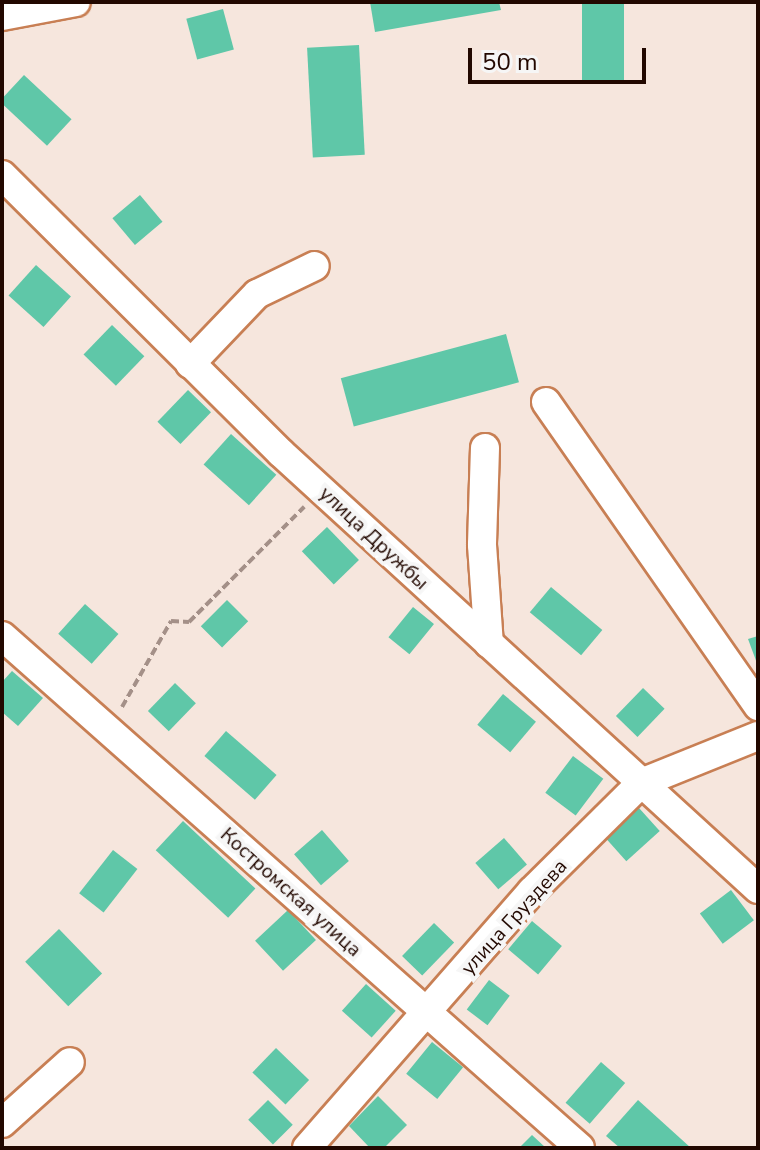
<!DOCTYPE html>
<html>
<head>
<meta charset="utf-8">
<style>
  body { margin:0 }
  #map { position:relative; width:760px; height:1150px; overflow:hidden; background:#f6e6dd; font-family:"Nunito Sans",sans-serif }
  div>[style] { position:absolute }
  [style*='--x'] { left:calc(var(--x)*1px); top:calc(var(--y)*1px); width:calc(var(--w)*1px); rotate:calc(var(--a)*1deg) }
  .building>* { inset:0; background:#5fc7a8; transform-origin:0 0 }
  .path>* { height:4px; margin-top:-2px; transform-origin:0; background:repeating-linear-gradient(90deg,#a49088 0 8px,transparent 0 12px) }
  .roads { filter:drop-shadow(2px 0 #c87f54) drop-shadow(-2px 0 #c87f54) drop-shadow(0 2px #c87f54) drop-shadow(0 -2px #c87f54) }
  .minor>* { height:28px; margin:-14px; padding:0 14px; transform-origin:14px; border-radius:14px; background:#fff }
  span { translate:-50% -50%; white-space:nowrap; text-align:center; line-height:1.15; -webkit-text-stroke:8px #f6f6f6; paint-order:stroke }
  .street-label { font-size:20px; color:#220800 }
  .frame { position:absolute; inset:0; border:4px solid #220800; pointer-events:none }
  .scale { position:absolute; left:468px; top:48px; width:178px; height:36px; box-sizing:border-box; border:4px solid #220800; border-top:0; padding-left:10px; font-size:24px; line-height:28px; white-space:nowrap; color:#220800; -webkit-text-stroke:6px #f6f6f6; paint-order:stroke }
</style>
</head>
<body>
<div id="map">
  <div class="building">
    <i style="clip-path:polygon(370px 2px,499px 2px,501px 10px,375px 32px)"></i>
    <i style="left:582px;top:2px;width:42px;height:81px"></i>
    <i style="left:223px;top:9px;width:42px;height:38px;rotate:75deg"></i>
    <i style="left:359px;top:45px;width:110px;height:52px;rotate:87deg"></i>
    <i style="left:24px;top:75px;width:65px;height:36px;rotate:43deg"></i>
    <i style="left:140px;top:195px;width:35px;height:36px;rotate:50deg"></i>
    <i style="left:36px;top:265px;width:47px;height:41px;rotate:42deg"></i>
    <i style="left:112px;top:325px;width:45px;height:41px;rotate:44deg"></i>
    <i style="left:506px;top:334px;width:50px;height:171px;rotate:75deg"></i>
    <i style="left:188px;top:390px;width:32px;height:44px;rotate:44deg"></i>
    <i style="left:231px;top:434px;width:61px;height:41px;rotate:42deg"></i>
    <i style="left:327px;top:527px;width:46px;height:35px;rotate:46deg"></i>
    <i style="left:551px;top:587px;width:67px;height:33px;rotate:40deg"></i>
    <i style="left:227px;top:600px;width:30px;height:37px;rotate:45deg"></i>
    <i style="left:85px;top:604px;width:45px;height:40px;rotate:42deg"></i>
    <i style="left:413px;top:607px;width:27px;height:39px;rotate:39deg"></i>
    <i style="clip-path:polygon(758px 636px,758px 666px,748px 639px)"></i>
    <i style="clip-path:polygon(12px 671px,43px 698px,18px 726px,2px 712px,2px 682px)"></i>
    <i style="left:175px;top:683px;width:29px;height:39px;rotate:44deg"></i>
    <i style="left:643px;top:688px;width:30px;height:39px;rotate:44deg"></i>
    <i style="left:503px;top:694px;width:43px;height:40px;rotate:40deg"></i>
    <i style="left:226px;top:731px;width:67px;height:33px;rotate:41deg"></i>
    <i style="left:573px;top:756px;width:38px;height:46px;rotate:37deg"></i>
    <i style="left:639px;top:808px;width:31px;height:45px;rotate:48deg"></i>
    <i style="left:183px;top:821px;width:99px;height:40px;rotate:43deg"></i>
    <i style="left:322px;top:830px;width:41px;height:37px;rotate:49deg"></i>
    <i style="left:504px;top:838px;width:35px;height:38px;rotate:49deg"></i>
    <i style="left:113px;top:850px;width:31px;height:55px;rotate:38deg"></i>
    <i style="left:731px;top:890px;width:38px;height:39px;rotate:53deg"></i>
    <i style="left:288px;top:910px;width:41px;height:45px;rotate:47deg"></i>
    <i style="left:532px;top:921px;width:39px;height:37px;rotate:40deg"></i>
    <i style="left:434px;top:923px;width:28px;height:46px;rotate:44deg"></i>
    <i style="left:59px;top:929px;width:62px;height:47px;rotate:46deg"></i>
    <i style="left:489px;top:980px;width:26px;height:37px;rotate:37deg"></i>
    <i style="left:366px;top:984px;width:40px;height:36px;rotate:42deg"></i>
    <i style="left:432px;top:1042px;width:40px;height:41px;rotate:39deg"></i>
    <i style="left:276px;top:1048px;width:46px;height:34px;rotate:44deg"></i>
    <i style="left:601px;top:1062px;width:32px;height:54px;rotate:41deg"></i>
    <i style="clip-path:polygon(378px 1096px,407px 1125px,384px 1148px,370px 1148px,349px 1126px)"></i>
    <i style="left:268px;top:1100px;width:35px;height:28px;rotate:45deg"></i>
    <i style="clip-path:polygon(638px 1100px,691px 1148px,620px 1148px,606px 1136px)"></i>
    <i style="clip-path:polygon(532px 1135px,546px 1148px,519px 1148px)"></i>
  </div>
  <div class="path">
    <i style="--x:122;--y:707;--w:99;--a:-60.3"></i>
    <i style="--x:171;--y:621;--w:18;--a:3"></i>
    <i style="--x:189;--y:622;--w:163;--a:-45"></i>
  </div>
  <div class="roads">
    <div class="minor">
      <i style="--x:2;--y:16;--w:75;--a:-10.7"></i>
      <i style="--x:2;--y:175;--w:394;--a:44.9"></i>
      <i style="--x:281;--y:453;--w:646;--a:42.43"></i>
      <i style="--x:190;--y:364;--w:97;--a:-46.3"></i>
      <i style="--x:257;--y:294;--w:64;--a:-25.8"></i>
      <i style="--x:546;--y:402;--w:371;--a:55.1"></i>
      <i style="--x:485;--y:448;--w:97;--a:91.8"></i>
      <i style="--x:482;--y:545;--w:99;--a:86"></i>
      <i style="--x:2;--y:636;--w:772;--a:41.53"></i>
      <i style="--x:2;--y:1123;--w:91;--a:-41.9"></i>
      <i style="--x:307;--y:1148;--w:342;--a:-48.8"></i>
      <i style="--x:532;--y:891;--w:153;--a:-44.7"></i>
      <i style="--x:641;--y:783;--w:126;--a:-21.9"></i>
    </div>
  </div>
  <div class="street-label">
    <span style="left:374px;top:538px;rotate:43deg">улица Дружбы</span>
    <span style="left:291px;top:892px;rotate:42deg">Костромская улица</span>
    <span style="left:514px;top:917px;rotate:-48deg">улица Груздева</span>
  </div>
  <div class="frame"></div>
  <div class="scale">50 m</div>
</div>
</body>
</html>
